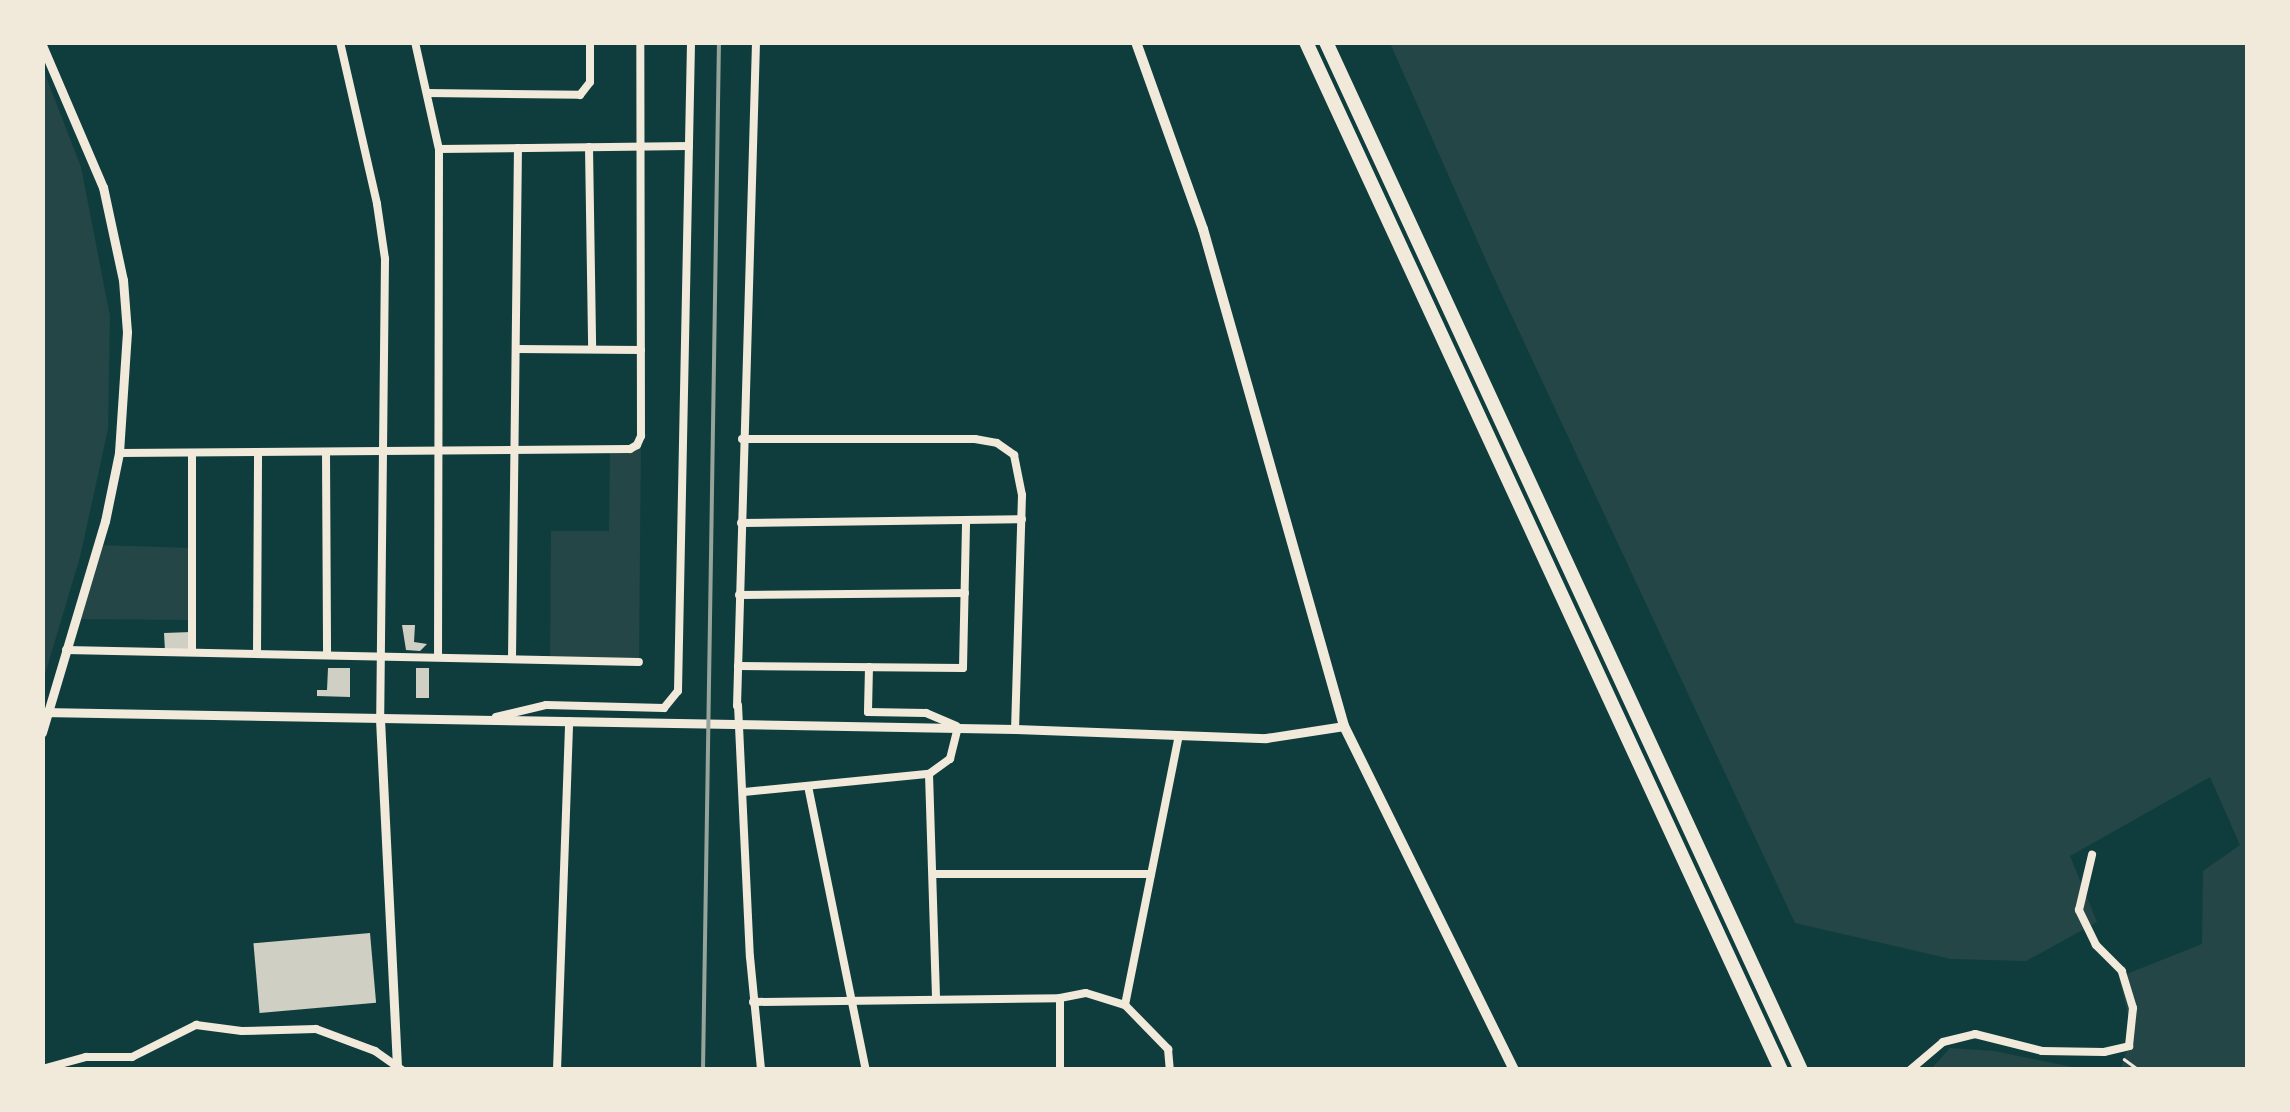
<!DOCTYPE html>
<html>
<head>
<meta charset="utf-8">
<style>
  body { margin:0 }
  #map { position:relative; width:2290px; height:1112px; overflow:hidden; background:#0f3d3e; font-family:"Roboto Condensed",sans-serif }
  div>[style] { position:absolute }
  [style*='--x'] { left:calc(var(--x)*1px); top:calc(var(--y)*1px); width:calc(var(--w)*1px); rotate:calc(var(--a)*1deg) }
  .green>* { inset:0; background:#244646 }
  .building>* { inset:0; background:#cfcfc3; transform-origin:0 0 }
  .path>* { height:2.5px; margin:-1.25px; padding:0 1.25px; transform-origin:1.25px; border-radius:1.25px; background:#f1e9da }
  .minor>* { height:8px; margin:-4px; padding:0 4px; transform-origin:4px; border-radius:4px; background:#f1e9da }
  .tertiary>* { height:9px; margin:-4.5px; padding:0 4.5px; transform-origin:4.5px; border-radius:4.5px; background:#f1e9da }
  .secondary>* { height:10px; margin:-5px; padding:0 5px; transform-origin:5px; border-radius:5px; background:#f1e9da }
  .motorway>* { height:14px; margin:-7px; padding:0 7px; transform-origin:7px; border-radius:7px; background:#f1e9da }
  .rail>* { height:4px; margin:-2px; padding:0 2px; transform-origin:2px; border-radius:2px; background:#97a49c }
  span { translate:-50% -50%; white-space:nowrap; text-align:center; line-height:1.15; -webkit-text-stroke:8px #f1e9da; paint-order:stroke }
  .frame { position:absolute; inset:0; border:45px solid #f1e9da; pointer-events:none }
</style>
</head>
<body>
<div id="map">
  <div class="green">
    <i style="clip-path:polygon(1390px 43px,2247px 43px,2247px 1069px,2121px 1069px,2132px 1032px,2119px 977px,2202px 944px,2203px 871px,2240px 845px,2210px 777px,2070px 856px,2097px 922px,2026px 961px,1951px 959px,1795px 923px,1489px 267px)"></i>
    <i style="clip-path:polygon(43px 69px,81px 167px,110px 316px,108px 429px,80px 557px,43px 681px)"></i>
    <i style="clip-path:polygon(641px 436px,639px 662px,550px 660px,551px 531px,609px 531px,610px 449px,630px 449px)"></i>
    <i style="clip-path:polygon(97px 545px,192px 548px,192px 620px,75px 619px)"></i>
    <i style="clip-path:polygon(1950px 1048px,1994px 1051px,2082px 1069px,1931px 1069px)"></i>
  </div>
  <div class="building">
    <i style="clip-path:polygon(402px 625px,415px 625px,414px 642px,427px 644px,420px 651px,406px 650px)"></i>
    <i style="clip-path:polygon(191px 632px,188px 651px,165px 651px,164px 633px)"></i>
    <i style="clip-path:polygon(328px 668px,350px 668px,350px 697px,317px 696px,317px 690px,327px 690px)"></i>
    <i style="left:416px;top:668px;width:13px;height:30px"></i>
    <i style="left:370px;top:933px;width:70px;height:117px;rotate:85deg"></i>
  </div>
  <div class="path">
    <i style="--x:2124;--y:1059;--w:19;--a:36"></i>
  </div>
  <div class="minor">
    <i style="--x:340;--y:42;--w:166;--a:77.1"></i>
    <i style="--x:377;--y:204;--w:56;--a:81.7"></i>
    <i style="--x:385;--y:259;--w:460;--a:90.6"></i>
    <i style="--x:415;--y:42;--w:110;--a:77.4"></i>
    <i style="--x:439;--y:149;--w:508;--a:90.11"></i>
    <i style="--x:427;--y:93;--w:153;--a:0.7"></i>
    <i style="--x:580;--y:95;--w:16;--a:-52"></i>
    <i style="--x:590;--y:82;--w:40;--a:-90"></i>
    <i style="--x:589;--y:147;--w:202;--a:89.1"></i>
    <i style="--x:439;--y:149;--w:250;--a:-0.7"></i>
    <i style="--x:517;--y:349;--w:124;--a:0.5"></i>
    <i style="--x:742;--y:439;--w:233;--a:0"></i>
    <i style="--x:975;--y:439;--w:22;--a:10"></i>
    <i style="--x:997;--y:443;--w:21;--a:35"></i>
    <i style="--x:1014;--y:455;--w:41;--a:78.7"></i>
    <i style="--x:1022;--y:495;--w:234;--a:91.7"></i>
    <i style="--x:326;--y:452;--w:203;--a:89.7"></i>
    <i style="--x:119;--y:453;--w:511;--a:-0.45"></i>
    <i style="--x:630;--y:449;--w:8;--a:-30"></i>
    <i style="--x:637;--y:445;--w:10;--a:-66"></i>
    <i style="--x:641;--y:436;--w:394;--a:-90.1"></i>
    <i style="--x:741;--y:523;--w:281;--a:-0.8"></i>
    <i style="--x:739;--y:595;--w:226;--a:-0.5"></i>
    <i style="--x:66;--y:650;--w:573;--a:1.2"></i>
    <i style="--x:192;--y:652;--w:199;--a:-90"></i>
    <i style="--x:257;--y:654;--w:202;--a:-89.7"></i>
    <i style="--x:512;--y:659;--w:511;--a:-89.33"></i>
    <i style="--x:738;--y:666;--w:225;--a:0.5"></i>
    <i style="--x:963;--y:668;--w:148;--a:-88.8"></i>
    <i style="--x:869;--y:667;--w:45;--a:91.3"></i>
    <i style="--x:868;--y:712;--w:58;--a:1"></i>
    <i style="--x:926;--y:713;--w:33;--a:23"></i>
    <i style="--x:738;--y:705;--w:252;--a:87.3"></i>
    <i style="--x:750;--y:957;--w:114;--a:84.4"></i>
    <i style="--x:737;--y:706;--w:664;--a:-88.36"></i>
    <i style="--x:496;--y:717;--w:51;--a:-13.5"></i>
    <i style="--x:546;--y:705;--w:118;--a:1.5"></i>
    <i style="--x:664;--y:708;--w:22;--a:-51"></i>
    <i style="--x:678;--y:691;--w:649;--a:-88.85"></i>
    <i style="--x:929;--y:774;--w:224;--a:88.2"></i>
    <i style="--x:808;--y:786;--w:290;--a:78.5"></i>
    <i style="--x:744;--y:792;--w:186;--a:-5.6"></i>
    <i style="--x:929;--y:774;--w:26;--a:-36"></i>
    <i style="--x:950;--y:759;--w:30;--a:-76"></i>
    <i style="--x:934;--y:874;--w:217;--a:0"></i>
    <i style="--x:753;--y:1002;--w:307;--a:-0.7"></i>
    <i style="--x:1060;--y:998;--w:26;--a:-11"></i>
    <i style="--x:1086;--y:993;--w:41;--a:17.1"></i>
    <i style="--x:1125;--y:1005;--w:275;--a:-78.7"></i>
    <i style="--x:1125;--y:1005;--w:62;--a:45.7"></i>
    <i style="--x:1168;--y:1049;--w:21;--a:85"></i>
    <i style="--x:42;--y:1069;--w:46;--a:-15.3"></i>
    <i style="--x:86;--y:1057;--w:46;--a:0"></i>
    <i style="--x:132;--y:1057;--w:72;--a:-26.6"></i>
    <i style="--x:196;--y:1025;--w:46;--a:7.4"></i>
    <i style="--x:242;--y:1031;--w:74;--a:-1.5"></i>
    <i style="--x:316;--y:1029;--w:63;--a:20.4"></i>
    <i style="--x:375;--y:1051;--w:33;--a:35"></i>
    <i style="--x:557;--y:1070;--w:349;--a:-88"></i>
    <i style="--x:1060;--y:1070;--w:72;--a:-90"></i>
    <i style="--x:1910;--y:1070;--w:43;--a:-40.3"></i>
    <i style="--x:1943;--y:1042;--w:33;--a:-14"></i>
    <i style="--x:1975;--y:1034;--w:69;--a:14.2"></i>
    <i style="--x:2042;--y:1051;--w:62;--a:0.9"></i>
    <i style="--x:2104;--y:1052;--w:26;--a:-13"></i>
    <i style="--x:2129;--y:1046;--w:38;--a:-84"></i>
    <i style="--x:2133;--y:1008;--w:39;--a:-107"></i>
    <i style="--x:2122;--y:971;--w:37;--a:-135"></i>
    <i style="--x:2096;--y:945;--w:39;--a:-116"></i>
    <i style="--x:2079;--y:910;--w:57;--a:-76.7"></i>
  </div>
  <div class="tertiary">
    <i style="--x:42;--y:45;--w:155;--a:66.8"></i>
    <i style="--x:103;--y:187;--w:95;--a:77.9"></i>
    <i style="--x:123;--y:280;--w:52;--a:85.6"></i>
    <i style="--x:127;--y:332;--w:121;--a:93.8"></i>
    <i style="--x:119;--y:453;--w:69;--a:101.6"></i>
    <i style="--x:105;--y:521;--w:221;--a:106.6"></i>
    <i style="--x:42;--y:712;--w:973;--a:1"></i>
    <i style="--x:1015;--y:729;--w:251;--a:2.1"></i>
    <i style="--x:1266;--y:738;--w:79;--a:-8.7"></i>
    <i style="--x:380;--y:719;--w:351;--a:87.2"></i>
  </div>
  <div class="secondary">
    <i style="--x:1136;--y:42;--w:199;--a:70.3"></i>
    <i style="--x:1203;--y:229;--w:517;--a:74.16"></i>
    <i style="--x:1344;--y:726;--w:384;--a:63.7"></i>
  </div>
  <div class="motorway">
    <i style="--x:1306;--y:42;--w:1132;--a:65.2"></i>
    <i style="--x:1326;--y:42;--w:1132;--a:65.2"></i>
  </div>
  <div class="rail">
    <i style="--x:703;--y:1070;--w:1028;--a:-89.11"></i>
  </div>
  <div class="frame"></div>
</div>
</body>
</html>
